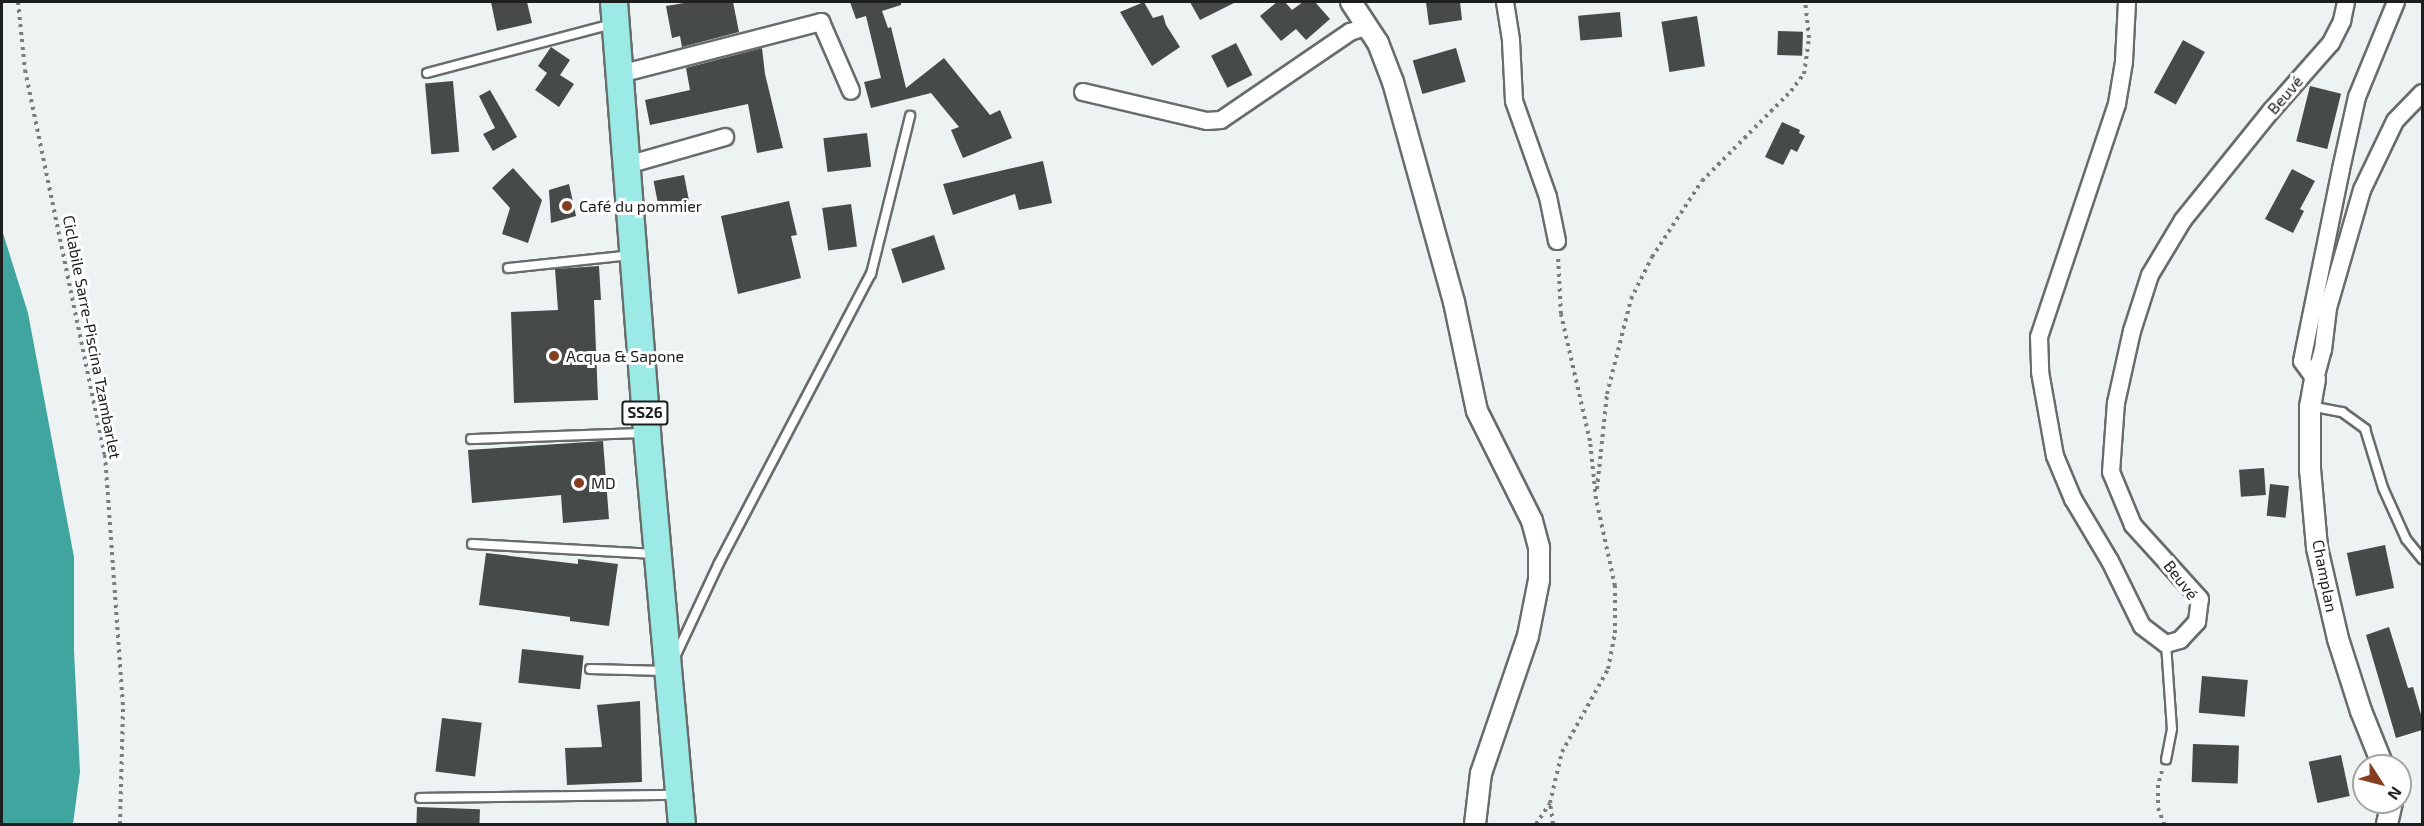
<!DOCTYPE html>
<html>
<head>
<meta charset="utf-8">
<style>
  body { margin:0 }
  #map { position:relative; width:2424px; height:826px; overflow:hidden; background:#edf2f2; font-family:"Exo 2",sans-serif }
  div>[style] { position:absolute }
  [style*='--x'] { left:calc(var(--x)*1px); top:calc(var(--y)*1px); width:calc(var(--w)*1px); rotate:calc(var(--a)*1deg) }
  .water>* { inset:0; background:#40a49f }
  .building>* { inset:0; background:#464a49; transform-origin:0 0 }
  .path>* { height:4px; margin-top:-2px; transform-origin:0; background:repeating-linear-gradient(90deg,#7b7d7d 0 3px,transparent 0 7.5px) }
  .roads { filter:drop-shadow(2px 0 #686d6c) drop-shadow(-2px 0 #686d6c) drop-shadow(0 2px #686d6c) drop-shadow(0 -2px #686d6c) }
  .service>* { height:8px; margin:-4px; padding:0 4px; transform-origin:4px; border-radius:4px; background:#fff }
  .minor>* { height:16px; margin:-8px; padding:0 8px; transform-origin:8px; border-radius:8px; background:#fff }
  .tertiary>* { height:20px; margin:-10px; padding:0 10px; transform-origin:10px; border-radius:10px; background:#fff }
  .primary>* { height:26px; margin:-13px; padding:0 13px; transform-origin:13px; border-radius:13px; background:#9beae6 }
  .dots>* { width:16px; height:16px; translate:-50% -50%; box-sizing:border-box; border:3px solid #fff; border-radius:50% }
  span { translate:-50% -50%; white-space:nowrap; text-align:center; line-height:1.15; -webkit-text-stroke:6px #fff; paint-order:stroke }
  .shield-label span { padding:2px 4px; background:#fff; border:2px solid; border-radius:4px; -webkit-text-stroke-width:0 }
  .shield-label { font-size:15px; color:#1d1e1e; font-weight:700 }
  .street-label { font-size:16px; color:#1d1e1e }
  .poi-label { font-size:16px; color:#1d1e1e }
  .left { translate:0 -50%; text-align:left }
  .frame { position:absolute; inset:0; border:3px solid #1d1e1e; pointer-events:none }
  .north { position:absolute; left:2352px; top:754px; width:60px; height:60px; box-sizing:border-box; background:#fff; border:2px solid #a5a5a5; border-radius:50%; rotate:126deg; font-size:16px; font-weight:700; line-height:24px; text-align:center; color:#1d1e1e }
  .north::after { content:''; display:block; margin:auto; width:21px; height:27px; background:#863d20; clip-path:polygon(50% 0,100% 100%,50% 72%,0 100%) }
</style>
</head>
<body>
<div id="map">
  <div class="water">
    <i style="clip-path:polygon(2px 230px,28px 313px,74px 557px,74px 651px,80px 772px,73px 824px,2px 824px)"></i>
  </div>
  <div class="building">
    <i style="clip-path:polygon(491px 2px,527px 2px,532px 23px,497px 31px)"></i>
    <i style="clip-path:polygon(690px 2px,733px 2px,739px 32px,682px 47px,680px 36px,672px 38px,666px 6px)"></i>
    <i style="clip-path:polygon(850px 2px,901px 2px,901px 5px,882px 11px,888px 28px,891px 27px,906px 88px,944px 58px,990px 115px,1000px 110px,1012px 138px,963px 158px,951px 130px,959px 127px,931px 93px,871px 108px,864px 82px,881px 78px,866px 16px,856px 19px)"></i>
    <i style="clip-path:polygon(1144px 2px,1153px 18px,1163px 15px,1166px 25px,1180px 47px,1152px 66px,1120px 12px)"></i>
    <i style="clip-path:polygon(1190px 2px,1236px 2px,1200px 20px)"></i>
    <i style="clip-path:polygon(1277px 2px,1285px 2px,1292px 10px,1303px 2px,1315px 2px,1330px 19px,1306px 40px,1296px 29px,1281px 41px,1260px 16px)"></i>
    <i style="clip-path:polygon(1426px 2px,1460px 2px,1462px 20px,1429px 25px)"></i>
    <i style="left:1620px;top:12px;width:25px;height:42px;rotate:85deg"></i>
    <i style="left:1697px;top:16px;width:51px;height:36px;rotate:81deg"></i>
    <i style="left:1778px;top:31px;width:25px;height:24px;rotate:2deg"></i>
    <i style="left:2183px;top:40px;width:25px;height:60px;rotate:29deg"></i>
    <i style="left:1236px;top:43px;width:36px;height:28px;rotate:63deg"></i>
    <i style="clip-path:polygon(551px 47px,570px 60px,560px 75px,574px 84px,559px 107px,535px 90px,547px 73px,538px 66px)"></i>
    <i style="clip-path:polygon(762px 48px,765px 74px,783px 148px,757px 153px,748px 104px,650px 125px,645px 100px,690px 90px,686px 68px)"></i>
    <i style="left:1456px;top:48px;width:35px;height:45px;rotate:74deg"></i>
    <i style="left:453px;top:81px;width:71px;height:28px;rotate:85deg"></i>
    <i style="left:2310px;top:86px;width:32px;height:57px;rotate:14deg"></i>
    <i style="clip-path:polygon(490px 90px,517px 137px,493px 151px,483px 134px,495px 128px,479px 96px)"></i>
    <i style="clip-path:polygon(1782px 122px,1800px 130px,1799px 133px,1805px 136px,1797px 152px,1791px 149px,1783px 165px,1765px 157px)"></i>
    <i style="left:867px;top:133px;width:34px;height:44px;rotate:83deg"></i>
    <i style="clip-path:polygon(1043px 161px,1052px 203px,1019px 210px,1015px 194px,953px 215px,943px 184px)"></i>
    <i style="clip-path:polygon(513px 168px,542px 200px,528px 243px,502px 234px,510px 208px,492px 188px)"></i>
    <i style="clip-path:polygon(2292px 169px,2315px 181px,2300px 209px,2304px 211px,2293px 233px,2265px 219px)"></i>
    <i style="left:684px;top:175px;width:33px;height:31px;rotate:79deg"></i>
    <i style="clip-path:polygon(569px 184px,576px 216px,551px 223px,549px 190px)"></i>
    <i style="clip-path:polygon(789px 201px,797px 235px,791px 236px,801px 278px,738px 294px,721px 216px)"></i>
    <i style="left:851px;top:204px;width:43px;height:29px;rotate:82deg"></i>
    <i style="left:934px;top:235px;width:36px;height:45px;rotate:72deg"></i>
    <i style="clip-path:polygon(599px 266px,601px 300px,594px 300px,598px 400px,514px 403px,511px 312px,558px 310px,555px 269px)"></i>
    <i style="clip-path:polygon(603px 441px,609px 519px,563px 523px,561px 495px,472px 503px,468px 450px)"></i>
    <i style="left:2264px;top:468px;width:27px;height:25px;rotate:86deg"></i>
    <i style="left:2270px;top:484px;width:19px;height:32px;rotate:6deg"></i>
    <i style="left:2385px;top:545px;width:44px;height:39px;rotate:78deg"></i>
    <i style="clip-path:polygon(486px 553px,578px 564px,578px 559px,618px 564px,609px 626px,570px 621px,570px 617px,479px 605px)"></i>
    <i style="clip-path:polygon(2389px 627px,2408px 688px,2413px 687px,2422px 718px,2422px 730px,2396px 738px,2366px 635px)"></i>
    <i style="left:522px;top:649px;width:62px;height:34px;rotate:6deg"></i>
    <i style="left:2202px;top:676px;width:46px;height:37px;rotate:5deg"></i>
    <i style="clip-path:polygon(640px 701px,642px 782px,567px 785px,565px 748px,602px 747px,597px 705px)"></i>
    <i style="left:442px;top:718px;width:40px;height:54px;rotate:7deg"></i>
    <i style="left:2193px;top:744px;width:46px;height:38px;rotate:2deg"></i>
    <i style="left:2341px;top:755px;width:42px;height:33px;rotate:78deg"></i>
    <i style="left:417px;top:807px;width:63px;height:18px;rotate:2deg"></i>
  </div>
  <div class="path">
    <i style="--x:18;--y:2;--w:68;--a:84.1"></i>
    <i style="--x:25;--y:70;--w:393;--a:78.3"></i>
    <i style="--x:105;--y:455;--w:255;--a:85.9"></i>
    <i style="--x:123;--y:709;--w:115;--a:91.5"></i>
    <i style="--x:1597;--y:489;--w:96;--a:-84"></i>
    <i style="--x:1607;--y:394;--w:98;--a:-75.8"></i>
    <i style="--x:1631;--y:299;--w:47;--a:-63.4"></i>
    <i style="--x:1652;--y:257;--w:91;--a:-56.7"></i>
    <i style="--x:1702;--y:181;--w:127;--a:-45.3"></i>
    <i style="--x:1791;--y:91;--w:21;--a:-53"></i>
    <i style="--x:1804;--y:74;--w:36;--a:-82"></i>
    <i style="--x:1809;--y:38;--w:36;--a:-96"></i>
    <i style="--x:2162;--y:771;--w:15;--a:106"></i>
    <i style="--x:2158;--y:785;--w:23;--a:90"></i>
    <i style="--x:2158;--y:808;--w:17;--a:69"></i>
    <i style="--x:1536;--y:824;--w:25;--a:-56"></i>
    <i style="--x:1553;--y:824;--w:21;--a:-98"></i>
    <i style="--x:1550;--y:803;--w:52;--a:-76.8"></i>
    <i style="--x:1562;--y:752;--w:95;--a:-61"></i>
    <i style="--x:1608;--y:669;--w:37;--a:-79"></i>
    <i style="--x:1615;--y:633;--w:47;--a:-90"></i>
    <i style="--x:1615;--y:586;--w:89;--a:-102.3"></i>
    <i style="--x:1596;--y:499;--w:58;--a:-95.9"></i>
    <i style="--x:1590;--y:441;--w:130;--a:-102.9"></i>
    <i style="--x:1561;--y:314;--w:57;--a:-93"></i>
  </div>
  <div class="roads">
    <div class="service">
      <i style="--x:427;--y:73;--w:191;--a:-14.8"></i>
      <i style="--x:508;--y:268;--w:124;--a:-6"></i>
      <i style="--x:2310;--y:406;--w:33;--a:11"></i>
      <i style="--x:2342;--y:412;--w:29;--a:36"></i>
      <i style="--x:2365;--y:429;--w:62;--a:73"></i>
      <i style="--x:2383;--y:488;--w:56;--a:65.7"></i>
      <i style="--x:2406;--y:539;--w:26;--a:51"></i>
      <i style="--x:471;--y:439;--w:172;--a:-2"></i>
      <i style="--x:472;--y:544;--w:184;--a:3.1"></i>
      <i style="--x:2166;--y:644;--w:85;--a:86"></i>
      <i style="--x:2172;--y:729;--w:31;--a:101"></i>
      <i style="--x:675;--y:657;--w:104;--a:-64.9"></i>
      <i style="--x:719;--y:563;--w:327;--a:-62.3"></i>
      <i style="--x:871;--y:274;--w:163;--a:-76.1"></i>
      <i style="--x:590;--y:669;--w:75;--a:1.5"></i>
      <i style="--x:420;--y:798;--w:256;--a:-0.7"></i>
    </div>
    <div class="minor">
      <i style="--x:1505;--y:2;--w:39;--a:81"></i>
      <i style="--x:1511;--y:41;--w:60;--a:87.1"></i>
      <i style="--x:1514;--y:101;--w:102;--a:70.5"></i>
      <i style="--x:1548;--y:197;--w:45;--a:78.4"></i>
      <i style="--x:2127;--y:2;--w:60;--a:92.9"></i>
      <i style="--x:2124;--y:62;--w:43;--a:99.5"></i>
      <i style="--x:2117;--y:104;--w:246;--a:108.5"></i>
      <i style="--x:2039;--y:337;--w:35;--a:88"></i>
      <i style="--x:2040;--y:372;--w:85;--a:79.9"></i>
      <i style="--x:2055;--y:456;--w:47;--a:67.3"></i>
      <i style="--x:2073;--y:499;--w:72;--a:59.2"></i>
      <i style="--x:2110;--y:561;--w:72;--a:63.8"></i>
      <i style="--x:2142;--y:626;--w:30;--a:37"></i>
      <i style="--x:2166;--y:644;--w:15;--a:-16"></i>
      <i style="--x:2180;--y:640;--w:25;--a:-47"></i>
      <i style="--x:2197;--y:622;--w:23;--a:-83"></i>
      <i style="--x:2200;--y:599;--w:100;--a:-132.2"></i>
      <i style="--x:2133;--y:525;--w:57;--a:-112.5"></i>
      <i style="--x:2111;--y:472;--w:69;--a:-85.9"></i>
      <i style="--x:2116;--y:403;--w:74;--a:-77.5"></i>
      <i style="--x:2132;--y:331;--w:59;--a:-72.2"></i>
      <i style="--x:2150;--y:275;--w:64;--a:-59"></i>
      <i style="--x:2183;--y:220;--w:140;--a:-51.1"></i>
      <i style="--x:2271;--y:111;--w:91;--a:-48.6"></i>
      <i style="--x:2331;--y:43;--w:25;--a:-63"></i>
      <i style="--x:2342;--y:21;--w:19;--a:-78"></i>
      <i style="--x:620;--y:74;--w:208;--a:-14.5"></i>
      <i style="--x:821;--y:22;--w:75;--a:66.5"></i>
      <i style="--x:1083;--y:92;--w:127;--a:13.2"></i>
      <i style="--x:1207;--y:121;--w:14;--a:-4"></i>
      <i style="--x:1221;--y:120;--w:156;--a:-34.3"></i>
      <i style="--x:1350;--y:32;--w:19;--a:-18"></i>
      <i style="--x:627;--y:165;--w:102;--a:-15.9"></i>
      <i style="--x:2315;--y:379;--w:22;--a:-126"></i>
      <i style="--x:2302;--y:361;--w:196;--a:-78.5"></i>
      <i style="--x:2341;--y:169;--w:74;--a:-77.5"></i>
      <i style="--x:2357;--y:97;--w:103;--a:-67.7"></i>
      <i style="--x:2315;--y:379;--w:30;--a:-75"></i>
      <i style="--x:2323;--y:350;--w:42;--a:-83.2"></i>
      <i style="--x:2328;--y:308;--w:123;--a:-73.9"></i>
      <i style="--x:2362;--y:190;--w:76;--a:-64.4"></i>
      <i style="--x:2395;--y:121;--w:39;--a:-46"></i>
    </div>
    <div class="tertiary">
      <i style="--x:1351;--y:2;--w:49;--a:56.6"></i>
      <i style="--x:1378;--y:43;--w:42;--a:69"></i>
      <i style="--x:1393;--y:82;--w:228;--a:74.5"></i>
      <i style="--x:1454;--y:302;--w:111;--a:78.1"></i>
      <i style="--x:1477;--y:411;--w:123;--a:63.4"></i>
      <i style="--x:1532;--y:521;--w:28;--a:75"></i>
      <i style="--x:1539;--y:548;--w:32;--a:90"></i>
      <i style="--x:1539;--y:580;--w:57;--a:101.1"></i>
      <i style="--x:1528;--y:636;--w:145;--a:108.9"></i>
      <i style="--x:1481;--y:773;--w:51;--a:96.7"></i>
      <i style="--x:2315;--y:379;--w:27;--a:100"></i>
      <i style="--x:2310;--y:406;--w:63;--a:90"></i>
      <i style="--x:2310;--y:469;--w:79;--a:84.9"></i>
      <i style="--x:2317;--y:548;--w:93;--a:77"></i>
      <i style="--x:2338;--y:639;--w:76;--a:72.3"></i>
      <i style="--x:2361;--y:711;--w:59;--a:68.2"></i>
      <i style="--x:2387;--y:824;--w:23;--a:-77"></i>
    </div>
    <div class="primary">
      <i style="--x:614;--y:2;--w:432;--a:85.6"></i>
      <i style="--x:647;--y:433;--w:393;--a:84.9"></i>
    </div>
  </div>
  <div class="dots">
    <i style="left:567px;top:206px;background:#863d20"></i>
    <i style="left:554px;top:356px;background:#863d20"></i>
    <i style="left:579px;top:483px;background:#863d20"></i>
  </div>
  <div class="shield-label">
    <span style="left:645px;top:413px">SS26</span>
  </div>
  <div class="street-label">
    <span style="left:2285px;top:95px;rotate:-49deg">Beuvé</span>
    <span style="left:92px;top:337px;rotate:79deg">Ciclabile Sarre-Piscina Tzambarlet</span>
    <span style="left:2325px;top:576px;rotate:79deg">Champlan</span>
    <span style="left:2181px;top:580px;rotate:52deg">Beuvé</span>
  </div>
  <div class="poi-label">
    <span class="left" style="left:579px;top:206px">Café du pommier</span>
    <span class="left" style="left:566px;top:356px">Acqua &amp; Sapone</span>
    <span class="left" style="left:591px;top:483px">MD</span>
  </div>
  <div class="frame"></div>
  <div class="north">N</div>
</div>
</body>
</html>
